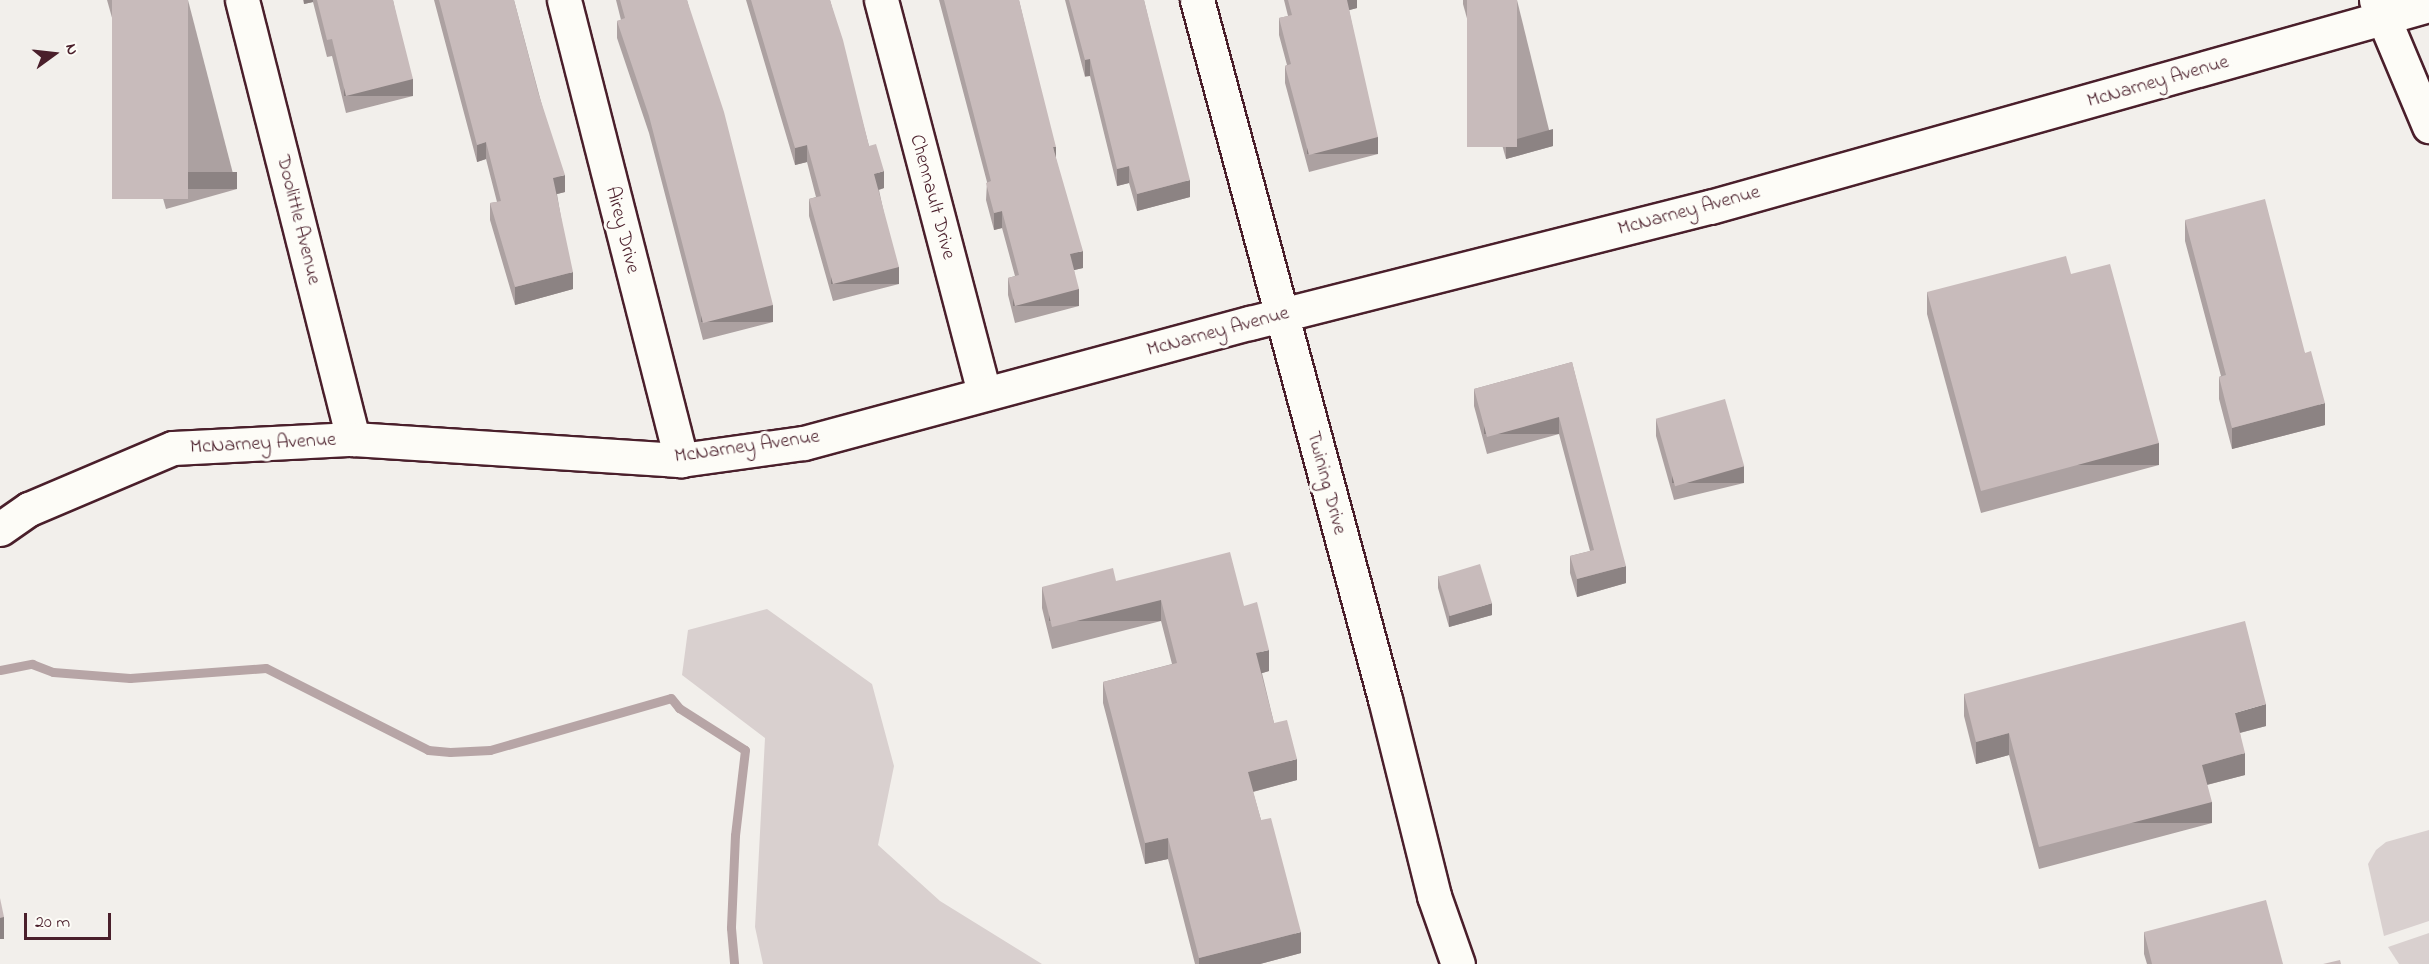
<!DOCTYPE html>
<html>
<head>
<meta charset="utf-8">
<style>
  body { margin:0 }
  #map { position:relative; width:2429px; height:964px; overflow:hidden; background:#f2efeb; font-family:"Indie Flower",sans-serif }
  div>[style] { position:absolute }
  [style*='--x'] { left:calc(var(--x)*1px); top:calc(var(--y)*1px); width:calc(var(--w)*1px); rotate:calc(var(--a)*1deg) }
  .green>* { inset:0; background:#d9d0cf }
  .stream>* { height:9px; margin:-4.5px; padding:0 4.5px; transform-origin:4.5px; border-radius:4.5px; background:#b7a5a6 }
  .roads { filter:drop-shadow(2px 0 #4a1f2b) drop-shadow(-2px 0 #4a1f2b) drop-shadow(0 2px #4a1f2b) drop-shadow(0 -2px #4a1f2b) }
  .street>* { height:33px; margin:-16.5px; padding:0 16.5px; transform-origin:16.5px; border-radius:16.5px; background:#fdfcf7 }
  .secondary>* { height:33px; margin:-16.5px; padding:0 16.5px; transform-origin:16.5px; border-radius:16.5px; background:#fdfcf7 }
  .wall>* { inset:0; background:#aca1a1 }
  .shaded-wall>* { inset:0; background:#8c8383; transform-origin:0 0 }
  .building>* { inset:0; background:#c8bbbb; transform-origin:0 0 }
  span { translate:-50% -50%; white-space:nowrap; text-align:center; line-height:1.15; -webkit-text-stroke:6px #fdfcf7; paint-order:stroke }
  .street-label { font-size:20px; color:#4a1f2b }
  .north { position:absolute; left:24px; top:24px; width:60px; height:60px; -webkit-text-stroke:4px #fdfcf7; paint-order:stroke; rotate:75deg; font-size:16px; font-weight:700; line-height:24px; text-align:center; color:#4a1f2b }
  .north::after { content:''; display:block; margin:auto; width:21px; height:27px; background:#4a1f2b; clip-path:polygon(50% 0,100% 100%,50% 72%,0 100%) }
  .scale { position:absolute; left:24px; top:913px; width:87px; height:27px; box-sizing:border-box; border:3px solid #4a1f2b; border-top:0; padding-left:8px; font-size:18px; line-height:21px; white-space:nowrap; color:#4a1f2b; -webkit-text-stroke:4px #fdfcf7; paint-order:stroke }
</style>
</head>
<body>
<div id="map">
  <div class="green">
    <i style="clip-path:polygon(767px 609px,872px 684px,894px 766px,878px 845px,940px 901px,1042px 964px,763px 964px,755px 927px,765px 738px,682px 675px,688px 630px)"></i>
    <i style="clip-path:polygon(2429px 830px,2429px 921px,2384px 936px,2368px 864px,2376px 850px,2386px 842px)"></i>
    <i style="clip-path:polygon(2429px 933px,2429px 964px,2399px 964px,2388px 947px)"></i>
  </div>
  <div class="stream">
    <i style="--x:0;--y:670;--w:33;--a:-11"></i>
    <i style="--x:32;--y:664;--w:22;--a:21"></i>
    <i style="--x:53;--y:672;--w:77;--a:4.5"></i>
    <i style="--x:130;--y:678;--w:136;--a:-4.2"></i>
    <i style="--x:266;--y:668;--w:182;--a:26.8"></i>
    <i style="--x:428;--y:750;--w:22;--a:5"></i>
    <i style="--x:450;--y:752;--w:40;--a:-2.9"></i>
    <i style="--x:490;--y:750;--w:188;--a:-16"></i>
    <i style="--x:671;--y:698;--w:13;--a:51"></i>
    <i style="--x:679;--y:708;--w:78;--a:32.5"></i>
    <i style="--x:745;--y:750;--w:86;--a:96.7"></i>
    <i style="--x:735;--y:835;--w:93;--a:92.5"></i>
    <i style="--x:731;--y:928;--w:36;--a:85"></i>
  </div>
  <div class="roads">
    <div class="street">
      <i style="--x:242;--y:0;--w:453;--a:75.8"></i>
      <i style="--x:564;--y:0;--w:475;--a:75.7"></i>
      <i style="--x:881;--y:0;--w:406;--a:75.3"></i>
      <i style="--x:1197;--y:0;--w:724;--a:74.95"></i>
      <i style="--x:1385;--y:699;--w:203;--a:76"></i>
      <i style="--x:1434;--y:896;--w:72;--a:70.6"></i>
      <i style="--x:0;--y:529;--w:35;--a:-35"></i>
      <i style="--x:29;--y:509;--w:156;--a:-23"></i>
      <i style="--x:173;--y:448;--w:180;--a:-2.9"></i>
      <i style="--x:353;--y:439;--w:329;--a:3.7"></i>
      <i style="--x:681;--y:460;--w:124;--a:-7.9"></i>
      <i style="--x:804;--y:443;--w:462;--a:-15.1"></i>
      <i style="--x:1250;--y:323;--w:474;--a:-14.2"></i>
      <i style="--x:1710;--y:207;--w:747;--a:-15.69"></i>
    </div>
    <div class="secondary">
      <i style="--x:2376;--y:0;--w:137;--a:67.2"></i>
    </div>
  </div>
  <div class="wall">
    <i style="clip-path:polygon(107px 0,188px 0,237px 189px,166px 209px)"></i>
    <i style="clip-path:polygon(303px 0,393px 0,413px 96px,346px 113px,332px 56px,327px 57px,313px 2px,304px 4px)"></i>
    <i style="clip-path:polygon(434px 0,514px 0,565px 192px,557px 194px,573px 289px,515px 305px,490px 220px,490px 203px,497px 202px,486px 159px,477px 162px)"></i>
    <i style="clip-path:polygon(616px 0,687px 0,773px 322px,703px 340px,649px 133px,617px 38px,617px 21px,621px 20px)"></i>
    <i style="clip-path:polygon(746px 0,830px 0,869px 146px,884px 188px,879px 190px,899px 284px,833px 301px,809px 216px,809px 199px,816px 197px,807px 162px,795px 165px)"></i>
    <i style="clip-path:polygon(939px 0,1019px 0,1056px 159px,1083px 268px,1074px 270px,1079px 306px,1015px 323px,1008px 295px,1008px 278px,1015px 276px,1002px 228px,994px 230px,986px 200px,987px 182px)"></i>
    <i style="clip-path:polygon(1065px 0,1144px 0,1190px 197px,1137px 211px,1129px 183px,1117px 186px,1090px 76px,1085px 77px)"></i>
    <i style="clip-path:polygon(1284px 0,1357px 0,1357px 8px,1349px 10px,1378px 154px,1309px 172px,1285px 83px,1285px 66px,1287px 65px,1279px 35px,1279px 18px,1288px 16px)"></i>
    <i style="clip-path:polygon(1463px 0,1517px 0,1553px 146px,1506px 159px,1463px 4px)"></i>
    <i style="clip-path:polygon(2185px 220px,2305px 353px,2325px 425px,2232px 449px,2219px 399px,2219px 377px,2221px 376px,2185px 241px)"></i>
    <i style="clip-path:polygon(1927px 292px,2159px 465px,1981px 513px,1927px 314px)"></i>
    <i style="clip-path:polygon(1572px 362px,1626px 583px,1577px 597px,1570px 573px,1570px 556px,1590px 551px,1559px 434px,1487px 454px,1474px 406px,1474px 389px)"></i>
    <i style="clip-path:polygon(1656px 419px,1744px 483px,1674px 500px,1656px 436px)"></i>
    <i style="clip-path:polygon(1438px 576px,1492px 615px,1449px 627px,1438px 588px)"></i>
    <i style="clip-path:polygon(1116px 581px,1244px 606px,1269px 671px,1262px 673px,1274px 723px,1297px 780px,1253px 792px,1261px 820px,1301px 953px,1260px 964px,1195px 964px,1168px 859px,1145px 864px,1103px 703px,1103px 682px,1172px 664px,1161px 621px,1052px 649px,1042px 608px,1042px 587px)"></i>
    <i style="clip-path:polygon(1964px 694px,2266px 726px,2240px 733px,2245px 775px,2207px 785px,2212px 823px,2039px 869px,2009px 755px,1976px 764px,1964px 716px)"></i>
    <i style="clip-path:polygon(2144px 932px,2283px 964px,2147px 964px,2144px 954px)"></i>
  </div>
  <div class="shaded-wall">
    <i style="clip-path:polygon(304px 0,313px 0,313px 2px,304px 4px)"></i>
    <i style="clip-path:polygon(1346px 0,1357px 0,1357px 8px,1346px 11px)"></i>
    <i style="left:1090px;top:59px;width:17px;height:5px;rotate:90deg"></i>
    <i style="left:413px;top:79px;width:17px;height:69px;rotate:90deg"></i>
    <i style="clip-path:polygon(1553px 129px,1553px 146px,1506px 159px,1506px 142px)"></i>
    <i style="left:1378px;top:137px;width:17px;height:71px;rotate:90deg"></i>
    <i style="clip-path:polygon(486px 142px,486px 159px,477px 162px,477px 145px)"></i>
    <i style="clip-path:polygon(807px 145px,807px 162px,795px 165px,795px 148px)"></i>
    <i style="clip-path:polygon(1053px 147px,1056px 147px,1056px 164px)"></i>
    <i style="clip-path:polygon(1129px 166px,1129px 183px,1117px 186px,1117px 169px)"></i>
    <i style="clip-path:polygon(884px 171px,884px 188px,874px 191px,874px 174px)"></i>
    <i style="left:237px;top:172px;width:17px;height:74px;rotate:90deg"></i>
    <i style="clip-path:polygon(565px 175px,565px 192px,553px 195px,553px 178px)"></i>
    <i style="clip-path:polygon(1190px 180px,1190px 197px,1137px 211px,1137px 194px)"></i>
    <i style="clip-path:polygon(1002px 211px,1002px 228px,994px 230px,994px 213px)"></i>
    <i style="clip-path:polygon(1083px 251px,1083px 268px,1070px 271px,1070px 254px)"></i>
    <i style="left:899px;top:267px;width:17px;height:68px;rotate:90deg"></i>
    <i style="clip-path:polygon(573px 272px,573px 289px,515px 305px,515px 287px)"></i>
    <i style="left:1079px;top:289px;width:17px;height:66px;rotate:90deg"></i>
    <i style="left:773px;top:305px;width:17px;height:72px;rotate:90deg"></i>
    <i style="clip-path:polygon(2325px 403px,2325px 425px,2232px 449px,2232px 428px)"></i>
    <i style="left:1559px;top:417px;width:17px;height:75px;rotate:90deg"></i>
    <i style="left:2159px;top:443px;width:22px;height:184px;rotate:90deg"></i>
    <i style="left:1744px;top:466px;width:17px;height:72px;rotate:90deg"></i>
    <i style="clip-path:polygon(1626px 566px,1626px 583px,1577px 597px,1577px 579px)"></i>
    <i style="left:1161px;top:600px;width:21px;height:112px;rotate:90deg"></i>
    <i style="clip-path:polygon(1492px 603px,1492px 615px,1449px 627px,1449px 616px)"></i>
    <i style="clip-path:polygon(1269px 650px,1269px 671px,1256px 675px,1256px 653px)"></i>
    <i style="clip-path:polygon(2266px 704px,2266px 726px,2235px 734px,2235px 713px)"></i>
    <i style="clip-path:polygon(2009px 733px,2009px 755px,1976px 764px,1976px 742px)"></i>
    <i style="clip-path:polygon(2245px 753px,2245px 775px,2202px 786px,2202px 765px)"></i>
    <i style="clip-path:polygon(1297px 759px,1297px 780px,1248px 793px,1248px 772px)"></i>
    <i style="left:2212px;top:802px;width:21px;height:179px;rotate:90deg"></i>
    <i style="clip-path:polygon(1168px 838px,1168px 859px,1145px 864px,1145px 843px)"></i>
    <i style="left:4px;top:917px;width:22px;height:4px;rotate:90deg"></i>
    <i style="clip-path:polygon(1301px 932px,1301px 953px,1260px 964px,1199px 964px,1199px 958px)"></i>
  </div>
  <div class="building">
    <i style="left:112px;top:0;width:76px;height:199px"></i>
    <i style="clip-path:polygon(317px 0,393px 0,413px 79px,346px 96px,332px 39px,327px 40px)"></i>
    <i style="clip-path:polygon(439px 0,514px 0,538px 92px,565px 175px,553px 178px,573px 272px,515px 287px,490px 203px,501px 201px,486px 142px,477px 145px)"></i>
    <i style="clip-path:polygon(620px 0,687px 0,724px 112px,773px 305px,703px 323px,649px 116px,617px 21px,625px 18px)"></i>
    <i style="clip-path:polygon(751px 0,830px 0,843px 40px,869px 146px,876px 144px,884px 171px,874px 174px,899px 267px,833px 284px,809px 199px,821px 196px,807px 145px,795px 148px)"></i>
    <i style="clip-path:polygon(944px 0,1019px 0,1056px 147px,1053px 147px,1083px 251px,1070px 254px,1079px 289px,1015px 306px,1008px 278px,1019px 275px,1002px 211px,994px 213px,986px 183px,991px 181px)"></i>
    <i style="clip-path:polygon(1069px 0,1144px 0,1190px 180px,1137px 194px,1129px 166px,1117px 169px,1090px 59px,1085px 60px)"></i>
    <i style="clip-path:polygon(1288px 0,1347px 0,1378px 137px,1309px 155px,1285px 66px,1291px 64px,1279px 18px,1292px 15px)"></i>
    <i style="left:1467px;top:0;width:50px;height:147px"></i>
    <i style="clip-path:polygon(2265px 199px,2305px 353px,2311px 351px,2325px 403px,2232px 428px,2219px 377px,2226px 375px,2185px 220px)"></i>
    <i style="clip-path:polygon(2066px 256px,2071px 274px,2110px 264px,2159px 443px,1981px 491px,1927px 292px)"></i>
    <i style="clip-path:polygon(1572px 362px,1626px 566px,1577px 579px,1570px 556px,1594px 550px,1559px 417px,1487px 437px,1474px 389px)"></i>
    <i style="left:1725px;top:399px;width:70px;height:72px;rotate:74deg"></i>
    <i style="clip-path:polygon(1230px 552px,1244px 606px,1257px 602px,1269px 650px,1256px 653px,1274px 723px,1287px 720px,1297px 759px,1248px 772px,1261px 820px,1271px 818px,1301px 932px,1199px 958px,1168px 838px,1145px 843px,1103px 682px,1177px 663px,1161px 600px,1052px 627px,1042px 587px,1113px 568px,1116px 581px)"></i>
    <i style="left:1480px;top:564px;width:41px;height:44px;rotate:73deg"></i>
    <i style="clip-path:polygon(2245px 621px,2266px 704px,2235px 713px,2245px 753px,2202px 765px,2212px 802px,2039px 847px,2009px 733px,1976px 742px,1964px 694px)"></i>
    <i style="clip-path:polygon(0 898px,4px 917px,0 918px)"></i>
    <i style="clip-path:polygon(2266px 900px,2283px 964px,2152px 964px,2144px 932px)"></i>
    <i style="clip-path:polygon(2340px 960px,2341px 964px,2323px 964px)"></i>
  </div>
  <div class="street-label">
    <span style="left:2158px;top:82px;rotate:-16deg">McNarney Avenue</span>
    <span style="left:932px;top:197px;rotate:75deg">Chennault Drive</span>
    <span style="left:1689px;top:211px;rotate:-15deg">McNarney Avenue</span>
    <span style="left:298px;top:220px;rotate:76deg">Doolittle Avenue</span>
    <span style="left:622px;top:230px;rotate:76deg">Airey Drive</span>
    <span style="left:1218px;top:332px;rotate:-15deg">McNarney Avenue</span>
    <span style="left:263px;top:444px;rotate:-3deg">McNarney Avenue</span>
    <span style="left:747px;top:447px;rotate:-8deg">McNarney Avenue</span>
    <span style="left:1326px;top:483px;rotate:75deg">Twining Drive</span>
  </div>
  <div class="north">N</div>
  <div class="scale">20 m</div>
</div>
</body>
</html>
